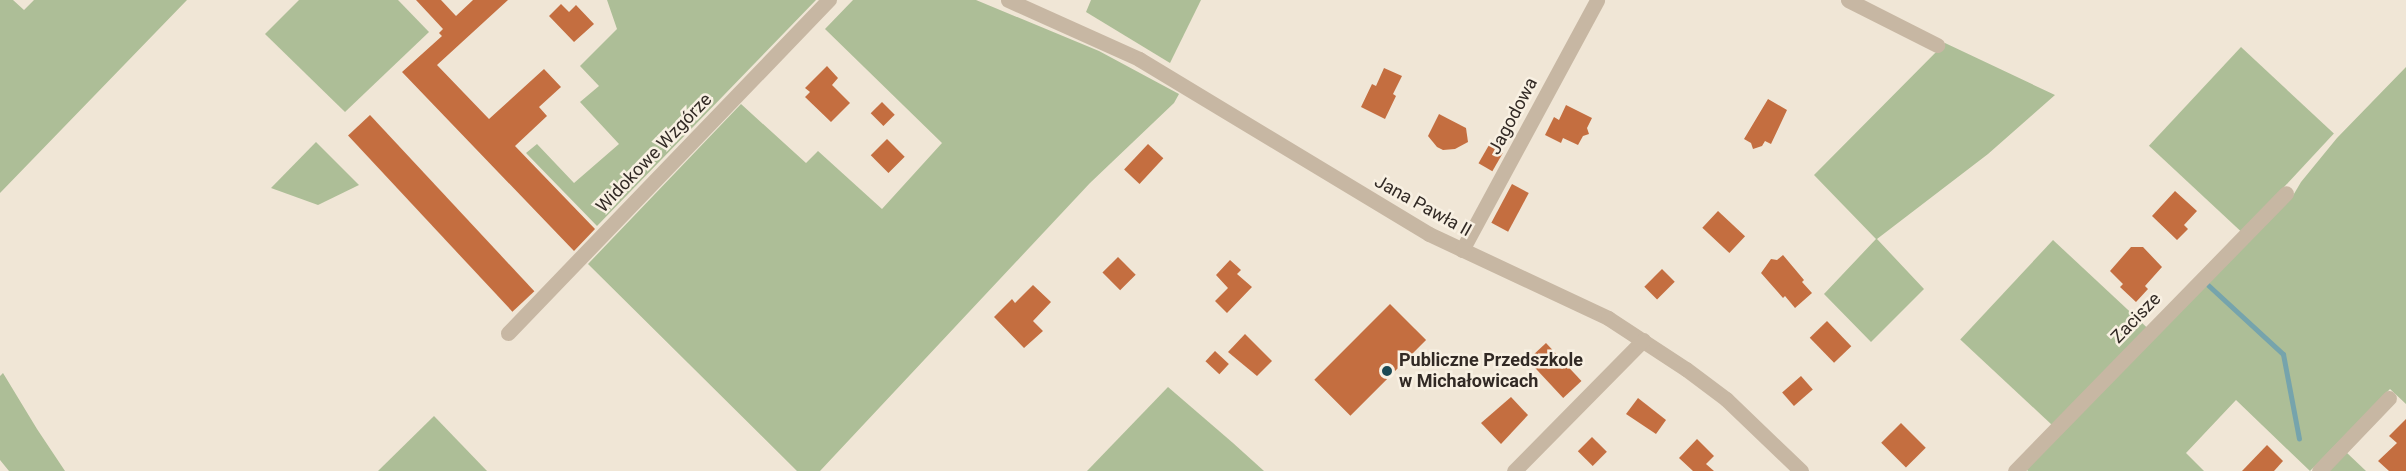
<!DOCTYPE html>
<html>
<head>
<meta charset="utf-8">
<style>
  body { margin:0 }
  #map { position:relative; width:2406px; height:471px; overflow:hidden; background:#f0e6d6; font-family:Roboto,sans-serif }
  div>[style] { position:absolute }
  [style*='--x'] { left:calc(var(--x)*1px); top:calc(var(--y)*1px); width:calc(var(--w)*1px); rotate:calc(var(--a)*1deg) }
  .green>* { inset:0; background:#adbe97; transform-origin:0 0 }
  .stream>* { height:5px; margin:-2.5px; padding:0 2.5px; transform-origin:2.5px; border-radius:2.5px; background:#76a4ac }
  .building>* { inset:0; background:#c46e40; transform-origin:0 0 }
  .minor>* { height:15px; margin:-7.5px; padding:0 7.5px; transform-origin:7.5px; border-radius:7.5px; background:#c7b7a3 }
  .dots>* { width:16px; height:16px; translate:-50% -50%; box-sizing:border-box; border:3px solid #f8f0e2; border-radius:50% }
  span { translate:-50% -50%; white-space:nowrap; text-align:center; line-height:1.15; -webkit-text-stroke:5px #f8f0e2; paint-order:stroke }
  .street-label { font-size:18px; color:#322a25 }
  .poi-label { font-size:18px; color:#322a25; font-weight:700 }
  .left { translate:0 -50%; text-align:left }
</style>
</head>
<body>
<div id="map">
  <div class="green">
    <i style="clip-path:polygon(0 0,13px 0,24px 10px,34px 0,187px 0,0 193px)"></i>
    <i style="clip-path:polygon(299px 0,398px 0,429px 32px,345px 112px,265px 34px)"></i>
    <i style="clip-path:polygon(607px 0,816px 0,597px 226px,526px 153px,537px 144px,574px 183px,619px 144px,580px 102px,599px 86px,580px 66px,617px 29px)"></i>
    <i style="clip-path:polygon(853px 0,976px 0,1099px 51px,1179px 94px,1174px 103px,1090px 183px,820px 471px,797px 471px,588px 264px,741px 104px,806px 163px,818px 151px,882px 209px,942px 143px,825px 29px)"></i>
    <i style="clip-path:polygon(1091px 0,1201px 0,1170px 63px,1086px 12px)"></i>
    <i style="clip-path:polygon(1945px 43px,2055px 95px,1988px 154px,1877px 239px,1924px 289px,1871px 342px,1824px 294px,1876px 239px,1814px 175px)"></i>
    <i style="left:2241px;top:47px;width:127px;height:135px;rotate:43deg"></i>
    <i style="clip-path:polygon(2406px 67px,2406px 404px,2390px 389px,2310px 471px,2236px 400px,2186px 453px,2204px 471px,2028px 471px,2026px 469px,2199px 288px,2291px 199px,2301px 182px,2337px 138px)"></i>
    <i style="clip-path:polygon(316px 142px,359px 185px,318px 205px,271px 188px)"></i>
    <i style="left:2053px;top:240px;width:128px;height:136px;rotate:43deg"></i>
    <i style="clip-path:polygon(3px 373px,37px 429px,65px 471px,9px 471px,0 460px,0 376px)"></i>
    <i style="clip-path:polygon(1168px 387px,1233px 443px,1264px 471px,1087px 471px)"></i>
    <i style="clip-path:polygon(434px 416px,487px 471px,378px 471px)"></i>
    <i style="clip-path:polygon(2346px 452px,2366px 471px,2328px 471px)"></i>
  </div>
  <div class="stream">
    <i style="--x:2208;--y:285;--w:102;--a:42.6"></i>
    <i style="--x:2283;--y:354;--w:86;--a:79.3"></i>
  </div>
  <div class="building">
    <i style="clip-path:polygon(416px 0,441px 0,456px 16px,473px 0,508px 0,437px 65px,489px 119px,544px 69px,561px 87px,539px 107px,547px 116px,515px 146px,595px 229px,574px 251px,402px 72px,442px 36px,439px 33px,443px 29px)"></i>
    <i style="clip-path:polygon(561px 4px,569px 12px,576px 5px,594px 24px,574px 42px,549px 16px)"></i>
    <i style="clip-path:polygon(827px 66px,838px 78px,832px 85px,850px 103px,831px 122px,805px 97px,810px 92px,805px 88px)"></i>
    <i style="clip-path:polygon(1384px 68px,1402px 76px,1393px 94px,1396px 96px,1385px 119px,1361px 107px,1372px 84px,1376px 86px)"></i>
    <i style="clip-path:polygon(1768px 99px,1787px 110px,1771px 144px,1765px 141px,1762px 146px,1753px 149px,1751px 143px,1744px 139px)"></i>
    <i style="left:882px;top:102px;width:18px;height:16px;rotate:45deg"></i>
    <i style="clip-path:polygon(1566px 105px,1592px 118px,1587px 128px,1589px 134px,1583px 136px,1578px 145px,1563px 138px,1561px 143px,1545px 135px,1554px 117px,1559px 120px)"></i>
    <i style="clip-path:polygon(1439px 114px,1466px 128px,1468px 142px,1455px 149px,1443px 150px,1437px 147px,1428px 136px)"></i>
    <i style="left:370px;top:115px;width:241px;height:30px;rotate:47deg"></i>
    <i style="left:887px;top:139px;width:25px;height:23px;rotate:45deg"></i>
    <i style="left:1148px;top:144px;width:21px;height:35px;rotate:43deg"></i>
    <i style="left:1489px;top:145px;width:16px;height:21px;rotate:30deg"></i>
    <i style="left:1512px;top:184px;width:19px;height:44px;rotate:28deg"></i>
    <i style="clip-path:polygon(2175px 191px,2197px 211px,2184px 225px,2188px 229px,2177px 240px,2152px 216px)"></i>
    <i style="left:1718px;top:211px;width:37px;height:23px;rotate:43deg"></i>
    <i style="clip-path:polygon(2131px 247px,2143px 247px,2162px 267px,2145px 286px,2148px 289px,2136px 302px,2120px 287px,2123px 284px,2110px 271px)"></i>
    <i style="clip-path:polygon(1783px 255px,1804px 280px,1802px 282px,1812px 293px,1795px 308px,1785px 296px,1783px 298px,1761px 273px,1771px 259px,1777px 260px)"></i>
    <i style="left:1118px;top:257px;width:25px;height:22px;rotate:45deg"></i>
    <i style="clip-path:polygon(1230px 260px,1241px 270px,1237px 274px,1252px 287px,1227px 313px,1215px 301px,1228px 288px,1216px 275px)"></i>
    <i style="left:1662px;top:269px;width:18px;height:25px;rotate:45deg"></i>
    <i style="clip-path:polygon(1033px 285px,1051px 302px,1033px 321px,1043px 331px,1024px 348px,994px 317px,1012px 299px,1015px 303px)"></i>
    <i style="left:1390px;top:304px;width:51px;height:107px;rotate:45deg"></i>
    <i style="left:1827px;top:321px;width:35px;height:24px;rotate:46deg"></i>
    <i style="clip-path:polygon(1245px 334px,1272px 361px,1257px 376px,1228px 352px)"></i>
    <i style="left:1546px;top:343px;width:52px;height:25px;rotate:47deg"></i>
    <i style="left:1215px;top:351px;width:19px;height:14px;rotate:43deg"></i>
    <i style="left:1801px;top:376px;width:18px;height:25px;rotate:49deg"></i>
    <i style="clip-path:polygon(1511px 397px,1528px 415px,1501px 444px,1481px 423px)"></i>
    <i style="clip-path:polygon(1638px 398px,1666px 420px,1656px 434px,1626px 414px)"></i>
    <i style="clip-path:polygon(2406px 419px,2406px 471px,2389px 471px,2378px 461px,2397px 443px,2389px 436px)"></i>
    <i style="left:1901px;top:423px;width:35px;height:28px;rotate:45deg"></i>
    <i style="left:1592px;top:437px;width:21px;height:20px;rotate:45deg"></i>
    <i style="clip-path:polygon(1697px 439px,1714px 456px,1706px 464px,1714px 471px,1693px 471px,1679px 458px)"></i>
    <i style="clip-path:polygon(2267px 445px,2283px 461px,2274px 471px,2242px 471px)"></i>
  </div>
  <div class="minor">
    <i style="--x:1008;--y:0;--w:144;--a:24.2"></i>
    <i style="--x:1139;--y:59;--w:339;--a:31.1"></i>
    <i style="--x:1429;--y:234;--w:198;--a:25.1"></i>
    <i style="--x:1608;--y:318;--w:93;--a:33.2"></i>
    <i style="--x:1686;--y:369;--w:50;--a:36.9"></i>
    <i style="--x:1726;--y:399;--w:104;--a:43.8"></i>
    <i style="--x:1848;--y:0;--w:100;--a:26.8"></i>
    <i style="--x:1462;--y:250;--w:284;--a:-61.6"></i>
    <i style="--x:508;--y:333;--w:463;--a:-46.1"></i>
    <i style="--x:1514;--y:471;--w:184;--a:-45.4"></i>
    <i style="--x:2015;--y:471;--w:388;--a:-45.7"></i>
    <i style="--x:2319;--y:471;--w:101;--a:-46.2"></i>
  </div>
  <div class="dots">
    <i style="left:1387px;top:371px;background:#1c4953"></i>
  </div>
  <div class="street-label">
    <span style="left:1513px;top:116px;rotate:-62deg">Jagodowa</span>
    <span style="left:654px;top:153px;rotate:-46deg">Widokowe Wzgórze</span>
    <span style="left:1423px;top:206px;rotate:29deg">Jana Pawła II</span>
    <span style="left:2136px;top:318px;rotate:-46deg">Zacisze</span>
  </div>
  <div class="poi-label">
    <span class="left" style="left:1399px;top:371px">Publiczne Przedszkole<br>w Michałowicach</span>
  </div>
</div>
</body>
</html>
